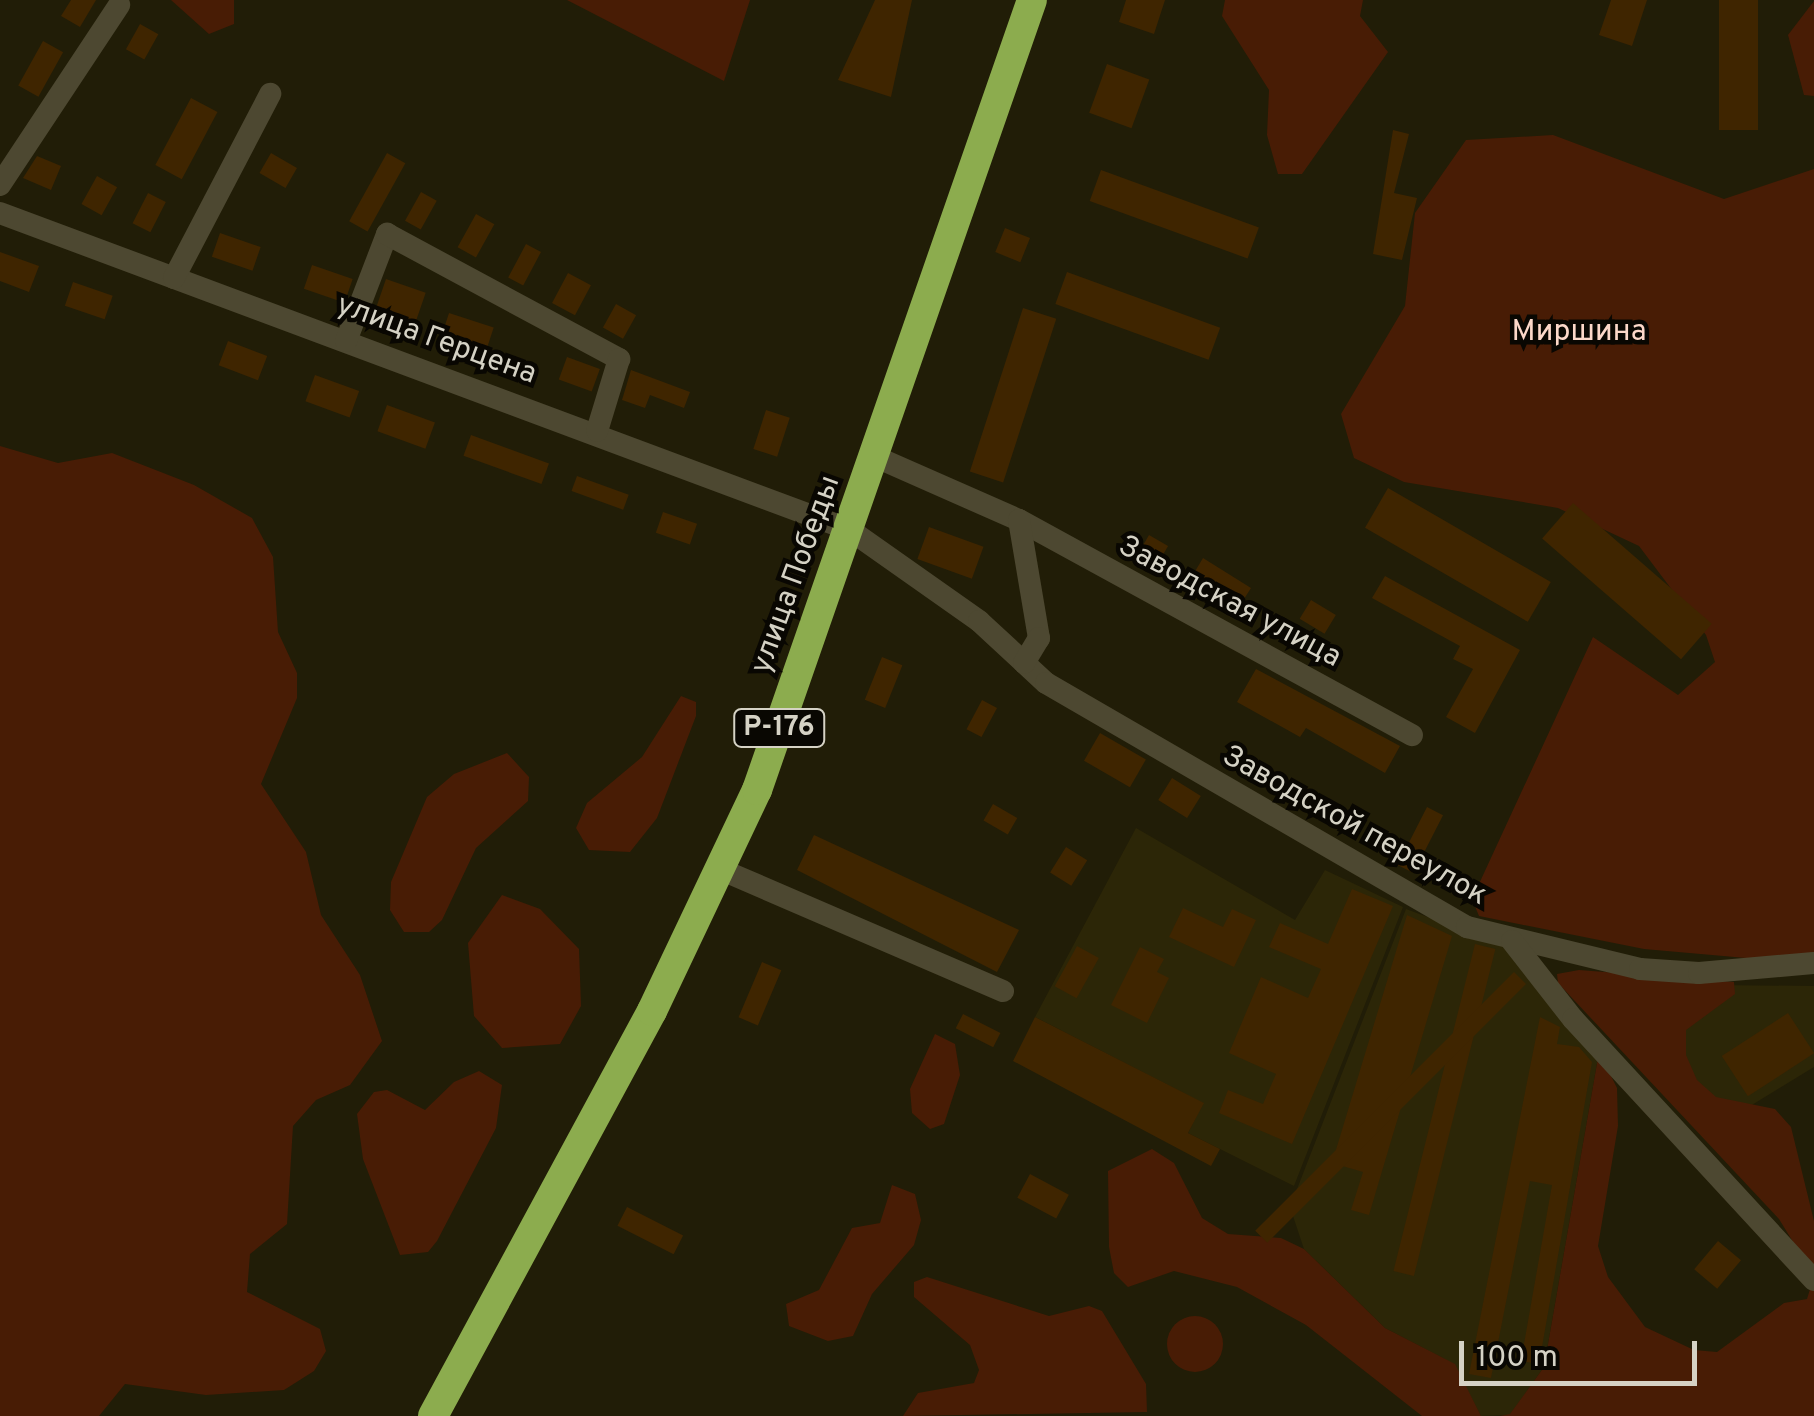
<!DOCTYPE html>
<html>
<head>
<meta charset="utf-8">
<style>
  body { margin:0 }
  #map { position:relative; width:1814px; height:1416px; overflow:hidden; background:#211d07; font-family:Overpass,sans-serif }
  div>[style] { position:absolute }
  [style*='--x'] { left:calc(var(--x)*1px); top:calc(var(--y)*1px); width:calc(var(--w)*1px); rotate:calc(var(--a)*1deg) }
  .built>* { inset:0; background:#2c2607 }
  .green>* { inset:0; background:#481c05 }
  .round { border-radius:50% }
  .building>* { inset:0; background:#3f2500; transform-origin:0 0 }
  .minor>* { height:22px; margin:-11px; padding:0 11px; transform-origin:11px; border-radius:11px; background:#4d4831 }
  .highway>* { height:30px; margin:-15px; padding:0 15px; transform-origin:15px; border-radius:15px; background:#8cac4e }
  span { translate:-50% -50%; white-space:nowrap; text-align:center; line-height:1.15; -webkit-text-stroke:9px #090702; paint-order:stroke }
  .shield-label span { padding:2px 8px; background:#090702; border:2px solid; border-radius:8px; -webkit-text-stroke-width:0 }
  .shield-label { font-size:28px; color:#d5d2c5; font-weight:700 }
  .park-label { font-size:30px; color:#fcd8c9 }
  .street-label { font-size:30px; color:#d5d2c5 }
  .scale { position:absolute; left:1459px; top:1341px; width:238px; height:45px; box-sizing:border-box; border:5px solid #d5d2c5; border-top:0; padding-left:12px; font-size:30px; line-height:35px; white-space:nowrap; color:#d5d2c5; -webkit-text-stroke:8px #090702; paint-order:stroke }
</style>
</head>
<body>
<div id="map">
  <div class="built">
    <i style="clip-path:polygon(1136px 828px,1295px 920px,1325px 870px,1403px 907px,1294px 1186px,1188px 1133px,1203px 1103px,1035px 1017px)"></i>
    <i style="clip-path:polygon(1406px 909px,1503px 945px,1599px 1052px,1544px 1367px,1510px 1415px,1481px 1416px,1454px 1364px,1385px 1328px,1304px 1249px,1290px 1207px)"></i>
    <i style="clip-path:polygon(1625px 984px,1814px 986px,1814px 1067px,1711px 1130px)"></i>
  </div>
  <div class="green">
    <i style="clip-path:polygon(171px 0,234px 0,234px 24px,209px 34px)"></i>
    <i style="clip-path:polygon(567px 0,750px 0,724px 81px)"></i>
    <i style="clip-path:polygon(1225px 0,1363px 0,1360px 16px,1388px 52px,1302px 174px,1278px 174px,1267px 135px,1269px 90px,1222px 16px)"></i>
    <i style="clip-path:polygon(1814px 1px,1814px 96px,1804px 95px,1788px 35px)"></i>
    <i style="clip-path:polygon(1553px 135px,1724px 199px,1814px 169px,1814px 955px,1781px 961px,1644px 949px,1479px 916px,1472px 899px,1593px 637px,1678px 695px,1715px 662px,1706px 635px,1639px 546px,1558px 508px,1404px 482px,1354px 458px,1341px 414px,1405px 306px,1415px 213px,1466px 140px)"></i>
    <i style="clip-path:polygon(0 446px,58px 463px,112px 453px,194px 485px,252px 518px,273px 557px,278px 632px,297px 673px,297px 698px,261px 784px,306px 852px,321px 915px,360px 975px,382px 1041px,350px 1085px,316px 1100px,293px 1126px,287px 1224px,250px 1254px,247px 1292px,320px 1329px,326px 1351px,314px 1371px,284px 1390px,206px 1395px,125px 1384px,99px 1416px,0 1416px)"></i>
    <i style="clip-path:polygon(681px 696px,696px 702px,696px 716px,657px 818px,630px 852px,589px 850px,576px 828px,587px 803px,642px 757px)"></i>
    <i style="clip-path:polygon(507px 753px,529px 777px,528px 801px,476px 848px,442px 920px,429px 932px,404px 932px,390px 910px,391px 882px,427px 797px,454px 774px)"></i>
    <i style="clip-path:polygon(502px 895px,540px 909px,579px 949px,581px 1006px,560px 1044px,502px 1048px,474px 1016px,468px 943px)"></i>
    <i style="clip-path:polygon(1579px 970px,1734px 982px,1735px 994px,1686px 1030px,1686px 1055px,1697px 1080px,1716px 1097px,1775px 1109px,1791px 1127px,1814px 1221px,1814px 1416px,1500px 1416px,1510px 1414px,1544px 1367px,1599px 1052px,1617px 1088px,1618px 1126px,1598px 1246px,1608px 1277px,1645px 1327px,1694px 1350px,1717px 1352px,1784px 1303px,1807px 1299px,1814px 1276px,1779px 1219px,1558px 983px,1557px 974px)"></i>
    <i style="clip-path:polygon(935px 1034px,955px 1044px,960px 1075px,944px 1124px,930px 1129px,912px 1113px,910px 1089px)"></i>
    <i style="clip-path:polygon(479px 1071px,502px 1085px,496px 1128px,437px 1241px,428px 1252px,400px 1255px,363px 1159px,357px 1114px,374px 1092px,387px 1090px,425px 1110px,454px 1082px)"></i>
    <i style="clip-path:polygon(1152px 1149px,1174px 1163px,1202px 1218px,1228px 1234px,1281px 1238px,1304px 1249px,1385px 1328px,1455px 1364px,1481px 1416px,1422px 1416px,1306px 1325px,1237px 1287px,1174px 1271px,1128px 1287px,1114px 1273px,1109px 1247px,1108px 1171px)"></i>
    <i style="clip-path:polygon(892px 1185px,915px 1194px,921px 1220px,914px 1245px,872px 1294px,853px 1336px,828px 1341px,789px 1326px,786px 1304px,819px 1290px,852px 1228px,880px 1223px)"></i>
    <i style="clip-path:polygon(927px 1277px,1049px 1316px,1089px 1306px,1102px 1311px,1146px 1384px,1147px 1412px,903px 1416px,918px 1393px,974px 1383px,979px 1370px,970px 1345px,914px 1297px,914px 1282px)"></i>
    <i class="round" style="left:1167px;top:1316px;width:56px;height:56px"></i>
  </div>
  <div class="building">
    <i style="clip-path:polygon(71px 0,96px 0,80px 27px,61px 16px)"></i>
    <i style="clip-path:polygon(875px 0,912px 0,891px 97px,838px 80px)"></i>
    <i style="clip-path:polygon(1126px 0,1165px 0,1154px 34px,1119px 22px)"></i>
    <i style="clip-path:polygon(1611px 0,1647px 0,1632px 46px,1599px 35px)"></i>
    <i style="left:1719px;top:0;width:39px;height:130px"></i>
    <i style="left:140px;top:24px;width:21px;height:29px;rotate:29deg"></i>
    <i style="left:43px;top:41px;width:23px;height:51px;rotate:29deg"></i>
    <i style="left:1107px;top:64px;width:45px;height:52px;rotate:20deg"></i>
    <i style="left:191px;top:98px;width:30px;height:76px;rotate:28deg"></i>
    <i style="clip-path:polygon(1393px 130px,1409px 134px,1394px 193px,1417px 198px,1402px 260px,1373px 254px)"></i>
    <i style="left:271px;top:153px;width:30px;height:23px;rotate:30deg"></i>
    <i style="left:387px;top:153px;width:21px;height:78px;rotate:29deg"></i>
    <i style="clip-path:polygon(37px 156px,61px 166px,51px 190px,23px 178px)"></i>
    <i style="left:1101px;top:170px;width:168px;height:33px;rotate:20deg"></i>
    <i style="left:97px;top:176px;width:23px;height:32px;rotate:29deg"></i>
    <i style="left:421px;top:192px;width:18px;height:33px;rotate:29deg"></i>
    <i style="left:148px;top:193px;width:20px;height:34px;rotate:27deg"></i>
    <i style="left:476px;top:214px;width:21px;height:38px;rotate:29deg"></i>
    <i style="left:1005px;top:228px;width:27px;height:26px;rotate:22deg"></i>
    <i style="left:220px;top:233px;width:43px;height:25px;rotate:19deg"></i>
    <i style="left:526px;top:244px;width:17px;height:38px;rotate:28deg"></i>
    <i style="clip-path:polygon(0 252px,39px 266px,29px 292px,0 281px)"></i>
    <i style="left:312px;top:265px;width:43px;height:25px;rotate:19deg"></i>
    <i style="left:1067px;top:272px;width:163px;height:34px;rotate:20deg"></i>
    <i style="left:568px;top:273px;width:26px;height:34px;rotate:28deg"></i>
    <i style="left:386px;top:279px;width:42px;height:37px;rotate:19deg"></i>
    <i style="left:73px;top:282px;width:42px;height:25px;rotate:19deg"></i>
    <i style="left:616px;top:304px;width:23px;height:27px;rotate:29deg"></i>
    <i style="left:1023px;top:308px;width:35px;height:172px;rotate:18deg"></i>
    <i style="left:449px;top:313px;width:47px;height:25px;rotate:18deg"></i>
    <i style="left:228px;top:341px;width:42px;height:26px;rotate:21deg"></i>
    <i style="left:567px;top:357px;width:35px;height:24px;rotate:20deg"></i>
    <i style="clip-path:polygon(631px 370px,690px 392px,684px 408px,650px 395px,645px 408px,622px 400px)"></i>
    <i style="left:315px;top:375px;width:47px;height:28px;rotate:20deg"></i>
    <i style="left:387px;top:405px;width:51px;height:28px;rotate:20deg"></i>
    <i style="left:766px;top:410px;width:25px;height:41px;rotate:18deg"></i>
    <i style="left:471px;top:435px;width:83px;height:22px;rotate:20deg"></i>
    <i style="left:577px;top:476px;width:55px;height:16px;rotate:20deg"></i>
    <i style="left:1388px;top:488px;width:188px;height:46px;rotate:30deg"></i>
    <i style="left:1573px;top:503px;width:184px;height:47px;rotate:41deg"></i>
    <i style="left:663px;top:512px;width:36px;height:22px;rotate:19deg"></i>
    <i style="left:929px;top:527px;width:58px;height:34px;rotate:20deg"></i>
    <i style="left:1149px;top:535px;width:22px;height:26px;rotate:30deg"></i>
    <i style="clip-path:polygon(1203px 558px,1251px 588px,1239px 607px,1231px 602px,1227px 609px,1195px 591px,1200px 583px,1191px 578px)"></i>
    <i style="clip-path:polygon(1385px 576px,1520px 650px,1475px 733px,1446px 717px,1473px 669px,1453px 659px,1460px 646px,1372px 598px)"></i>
    <i style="left:1311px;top:600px;width:29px;height:22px;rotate:31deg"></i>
    <i style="left:882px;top:657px;width:22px;height:46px;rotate:22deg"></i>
    <i style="clip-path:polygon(1256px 669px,1400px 746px,1385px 773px,1306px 728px,1300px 737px,1237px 702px)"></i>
    <i style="left:982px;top:700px;width:17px;height:33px;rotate:28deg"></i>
    <i style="left:1100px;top:733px;width:53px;height:32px;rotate:30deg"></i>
    <i style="left:1172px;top:778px;width:34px;height:26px;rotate:32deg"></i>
    <i style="left:993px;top:804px;width:28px;height:19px;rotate:30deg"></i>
    <i style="left:1427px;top:807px;width:18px;height:65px;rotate:27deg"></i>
    <i style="clip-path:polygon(814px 835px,1019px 930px,997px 972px,797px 870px)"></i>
    <i style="left:1066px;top:847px;width:25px;height:30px;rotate:32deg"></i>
    <i style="clip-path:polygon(1352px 889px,1393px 906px,1292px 1144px,1219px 1113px,1228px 1090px,1263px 1104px,1276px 1074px,1229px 1053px,1261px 977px,1308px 998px,1321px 969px,1269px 947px,1280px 923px,1328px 944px)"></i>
    <i style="clip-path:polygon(1183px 908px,1223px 927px,1232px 909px,1256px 920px,1234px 967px,1169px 937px)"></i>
    <i style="clip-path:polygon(1407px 915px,1452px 936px,1369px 1215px,1351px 1210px,1363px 1172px,1332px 1163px)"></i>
    <i style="left:1475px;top:944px;width:21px;height:337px;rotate:14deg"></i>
    <i style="left:1077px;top:946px;width:25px;height:46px;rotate:29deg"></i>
    <i style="clip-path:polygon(1140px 947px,1164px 959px,1157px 972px,1169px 978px,1147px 1023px,1111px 1005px)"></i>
    <i style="left:762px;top:962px;width:21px;height:60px;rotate:23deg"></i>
    <i style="left:1514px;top:972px;width:17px;height:366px;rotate:45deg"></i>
    <i style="left:1788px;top:1013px;width:48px;height:79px;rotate:57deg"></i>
    <i style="left:963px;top:1014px;width:42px;height:16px;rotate:27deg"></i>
    <i style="clip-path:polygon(1035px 1017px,1204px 1103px,1188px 1133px,1220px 1149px,1211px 1166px,1013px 1061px)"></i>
    <i style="clip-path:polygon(1540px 1017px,1560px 1027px,1557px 1044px,1579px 1047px,1592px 1062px,1539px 1364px,1521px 1361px,1552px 1185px,1530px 1181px,1491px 1378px,1469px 1374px)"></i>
    <i style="left:1030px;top:1174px;width:44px;height:27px;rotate:28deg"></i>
    <i style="left:627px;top:1207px;width:63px;height:21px;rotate:27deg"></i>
    <i style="left:1718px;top:1241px;width:30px;height:37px;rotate:40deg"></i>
  </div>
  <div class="minor">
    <i style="--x:0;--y:185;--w:216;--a:-56.5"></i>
    <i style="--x:0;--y:213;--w:907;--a:20.45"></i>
    <i style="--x:850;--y:530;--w:158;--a:35.2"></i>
    <i style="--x:979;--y:621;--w:91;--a:42.8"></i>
    <i style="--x:1046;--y:683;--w:487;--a:30.1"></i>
    <i style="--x:1467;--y:927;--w:178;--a:13.6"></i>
    <i style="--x:1640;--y:969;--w:59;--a:3.9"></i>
    <i style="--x:1699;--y:973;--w:115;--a:-5"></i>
    <i style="--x:174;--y:278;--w:208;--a:-62.4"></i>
    <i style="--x:346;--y:341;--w:115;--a:-69"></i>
    <i style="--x:387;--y:234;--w:264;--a:28.3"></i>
    <i style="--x:619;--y:359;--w:75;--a:107"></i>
    <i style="--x:876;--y:457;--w:156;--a:23.8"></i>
    <i style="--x:1019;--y:520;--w:448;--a:28.7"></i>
    <i style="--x:1019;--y:520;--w:120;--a:80.4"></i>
    <i style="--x:1039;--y:638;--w:29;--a:121"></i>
    <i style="--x:722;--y:870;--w:306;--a:23.3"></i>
    <i style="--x:1512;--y:941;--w:99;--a:52"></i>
    <i style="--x:1573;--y:1019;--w:355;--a:47.3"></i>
  </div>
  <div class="highway">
    <i style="--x:433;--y:1416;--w:460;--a:-61.6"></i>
    <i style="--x:652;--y:1011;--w:245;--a:-64.6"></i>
    <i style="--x:757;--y:790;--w:836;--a:-70.81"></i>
  </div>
  <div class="shield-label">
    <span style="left:779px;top:728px">Р-176</span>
  </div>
  <div class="park-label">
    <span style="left:1579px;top:333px">Миршина</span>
  </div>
  <div class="street-label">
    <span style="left:436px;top:341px;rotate:20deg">улица Герцена</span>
    <span style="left:797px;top:575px;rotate:-70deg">улица Победы</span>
    <span style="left:1229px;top:603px;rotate:28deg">Заводская улица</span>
    <span style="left:1354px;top:827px;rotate:29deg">Заводской переулок</span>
  </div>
  <div class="scale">100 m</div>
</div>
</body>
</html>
